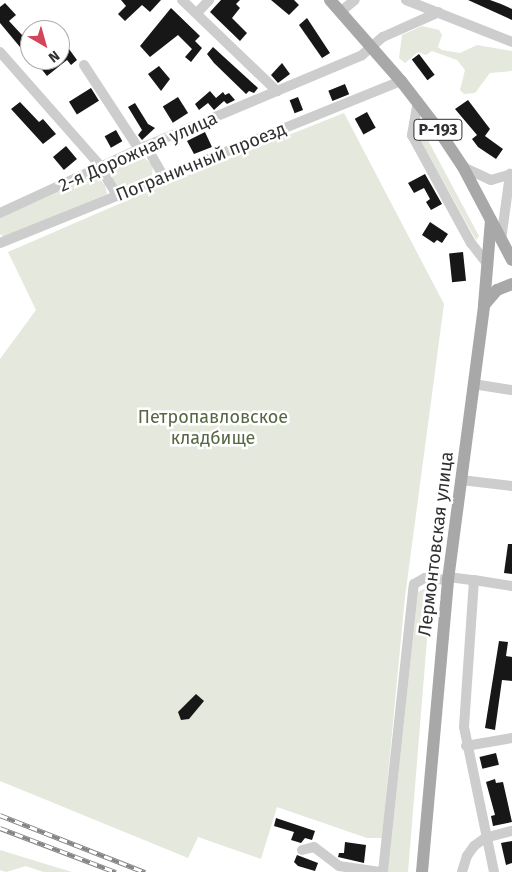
<!DOCTYPE html>
<html>
<head>
<meta charset="utf-8">
<style>
  body { margin:0 }
  #map { position:relative; width:512px; height:872px; overflow:hidden; background:#fff; font-family:"Fira Sans",sans-serif }
  div>[style] { position:absolute }
  [style*='--x'] { left:calc(var(--x)*1px); top:calc(var(--y)*1px); width:calc(var(--w)*1px); rotate:calc(var(--a)*1deg) }
  .green>* { inset:0; background:#e4e8dd }
  .building>* { inset:0; background:#171717; transform-origin:0 0 }
  .minor>* { height:10px; margin:-5px; padding:0 5px; transform-origin:5px; border-radius:5px; background:#cdcdcd }
  .major>* { height:12px; margin:-6px; padding:0 6px; transform-origin:6px; border-radius:6px; background:#a8a8a8 }
  .rail>* { height:4.5px; margin-top:-2.25px; transform-origin:0; background:repeating-linear-gradient(90deg,#fff 0 8px,#858585 0 16px); box-sizing:border-box; border-block:1px solid #858585 }
  span { translate:-50% -50%; white-space:nowrap; text-align:center; line-height:1.15; -webkit-text-stroke:5px #fff; paint-order:stroke }
  .shield-label span { padding:1px 4px; background:#fff; border:1px solid; border-radius:4px; -webkit-text-stroke-width:0 }
  .shield-label { font-size:16px; color:#303030; font-weight:700 }
  .street-label { font-size:18px; color:#303030 }
  .park-label { font-size:18px; color:#566742 }
  .north { position:absolute; left:20px; top:20px; width:50px; height:50px; box-sizing:border-box; background:#fff; border:1px solid #acacac; border-radius:50%; rotate:142deg; font-size:14px; font-weight:700; line-height:20px; text-align:center; color:#303030 }
  .north::after { content:''; display:block; margin:auto; width:18px; height:22px; background:#d3465a; clip-path:polygon(50% 0,100% 100%,50% 72%,0 100%) }
</style>
</head>
<body>
<div id="map">
  <div class="green">
    <i style="clip-path:polygon(422px 26px,439px 30px,442px 35px,438px 47px,442px 50px,460px 53px,477px 45px,512px 51px,512px 71px,490px 73px,475px 93px,464px 94px,460px 90px,465px 70px,457px 60px,432px 51px,426px 55px,418px 52px,405px 63px,399px 58px,402px 35px)"></i>
    <i style="clip-path:polygon(344px 113px,444px 304px,405px 597px,382px 838px,367px 838px,277px 807px,261px 859px,198px 837px,188px 858px,0 781px,0 359px,36px 310px,8px 252px,165px 184px)"></i>
    <i style="clip-path:polygon(423px 131px,479px 236px,476px 240px,418px 136px)"></i>
    <i style="clip-path:polygon(139px 154px,153px 165px,152px 175px,118px 189px,107px 169px)"></i>
    <i style="clip-path:polygon(96px 175px,105px 185px,107px 194px,4px 237px,0 234px,0 218px)"></i>
    <i style="clip-path:polygon(427px 587px,431px 591px,408px 872px,388px 872px,418px 592px)"></i>
    <i style="clip-path:polygon(0 850px,72px 872px,43px 872px,26px 866px,6px 872px,0 870px)"></i>
  </div>
  <div class="building">
    <i style="clip-path:polygon(121px 0,161px 0,150px 12px,142px 5px,125px 21px,118px 14px,126px 6px)"></i>
    <i style="clip-path:polygon(221px 0,240px 0,236px 4px,240px 8px,232px 18px,247px 33px,240px 41px,210px 12px)"></i>
    <i style="clip-path:polygon(271px 0,294px 0,299px 5px,289px 15px)"></i>
    <i style="clip-path:polygon(468px 0,490px 0,501px 4px,512px 9px,512px 20px)"></i>
    <i style="clip-path:polygon(5px 3px,16px 15px,9px 21px,22px 35px,25px 32px,30px 38px,30px 49px,25px 53px,0 23px,0 7px)"></i>
    <i style="clip-path:polygon(171px 8px,200px 36px,195px 41px,202px 48px,191px 62px,185px 57px,192px 49px,178px 35px,150px 57px,140px 46px)"></i>
    <i style="clip-path:polygon(307px 18px,330px 53px,322px 58px,299px 25px)"></i>
    <i style="clip-path:polygon(213px 47px,258px 88px,254px 93px,249px 91px,246px 94px,214px 63px,207px 54px)"></i>
    <i style="clip-path:polygon(69px 49px,77px 60px,71px 65px,67px 60px,47px 76px,39px 66px,46px 60px,60px 60px,60px 55px)"></i>
    <i style="left:419px;top:54px;width:26px;height:9px;rotate:53deg"></i>
    <i style="clip-path:polygon(282px 63px,290px 74px,278px 83px,271px 75px)"></i>
    <i style="clip-path:polygon(159px 66px,170px 79px,161px 91px,148px 74px)"></i>
    <i style="left:345px;top:84px;width:11px;height:18px;rotate:68deg"></i>
    <i style="left:91px;top:88px;width:15px;height:26px;rotate:58deg"></i>
    <i style="clip-path:polygon(210px 91px,216px 98px,223px 92px,225px 95px,229px 93px,235px 100px,227px 104px,224px 101px,214px 110px,208px 103px,199px 110px,195px 104px)"></i>
    <i style="left:178px;top:97px;width:19px;height:18px;rotate:58deg"></i>
    <i style="left:298px;top:97px;width:14px;height:9px;rotate:69deg"></i>
    <i style="clip-path:polygon(468px 100px,490px 129px,485px 136px,503px 149px,496px 159px,478px 147px,472px 139px,477px 135px,455px 109px)"></i>
    <i style="clip-path:polygon(20px 102px,39px 122px,43px 119px,56px 134px,43px 144px,11px 109px)"></i>
    <i style="clip-path:polygon(135px 103px,148px 124px,155px 128px,142px 140px,138px 135px,142px 130px,128px 107px)"></i>
    <i style="left:367px;top:112px;width:18px;height:14px;rotate:61deg"></i>
    <i style="left:116px;top:130px;width:13px;height:13px;rotate:61deg"></i>
    <i style="clip-path:polygon(205px 132px,212px 147px,194px 154px,187px 141px)"></i>
    <i style="left:66px;top:146px;width:17px;height:17px;rotate:50deg"></i>
    <i style="clip-path:polygon(425px 174px,442px 204px,431px 210px,426px 202px,430px 199px,424px 188px,414px 193px,408px 183px)"></i>
    <i style="clip-path:polygon(430px 222px,448px 234px,442px 243px,437px 240px,434px 243px,422px 235px)"></i>
    <i style="left:463px;top:252px;width:29px;height:14px;rotate:84deg"></i>
    <i style="clip-path:polygon(508px 544px,512px 544px,512px 574px,504px 573px)"></i>
    <i style="clip-path:polygon(499px 641px,508px 642px,506px 656px,512px 657px,512px 681px,502px 680px,495px 730px,485px 728px)"></i>
    <i style="clip-path:polygon(196px 694px,204px 701px,189px 719px,181px 720px,178px 712px)"></i>
    <i style="left:496px;top:753px;width:12px;height:17px;rotate:76deg"></i>
    <i style="clip-path:polygon(495px 779px,496px 783px,503px 782px,512px 822px,493px 826px,491px 816px,495px 815px,486px 782px)"></i>
    <i style="clip-path:polygon(276px 818px,315px 831px,312px 840px,305px 838px,301px 843px,291px 840px,294px 832px,274px 826px)"></i>
    <i style="clip-path:polygon(512px 841px,512px 863px,506px 865px,501px 843px)"></i>
    <i style="clip-path:polygon(345px 842px,366px 845px,364px 863px,338px 857px,339px 853px,344px 853px)"></i>
    <i style="clip-path:polygon(297px 855px,318px 863px,315px 871px,298px 866px,294px 862px)"></i>
  </div>
  <div class="minor">
    <i style="--x:182;--y:0;--w:132;--a:43.8"></i>
    <i style="--x:406;--y:0;--w:114;--a:21.6"></i>
    <i style="--x:340;--y:12;--w:19;--a:-39"></i>
    <i style="--x:197;--y:13;--w:18;--a:-47"></i>
    <i style="--x:0;--y:52;--w:147;--a:48.6"></i>
    <i style="--x:97;--y:162;--w:39;--a:59"></i>
    <i style="--x:84;--y:65;--w:100;--a:56.8"></i>
    <i style="--x:418;--y:101;--w:35;--a:100"></i>
    <i style="--x:412;--y:135;--w:123;--a:61.4"></i>
    <i style="--x:471;--y:243;--w:28;--a:52"></i>
    <i style="--x:146;--y:146;--w:34;--a:60"></i>
    <i style="--x:463;--y:167;--w:31;--a:25"></i>
    <i style="--x:491;--y:180;--w:22;--a:-16"></i>
    <i style="--x:0;--y:213;--w:161;--a:-24.7"></i>
    <i style="--x:146;--y:146;--w:234;--a:-22.8"></i>
    <i style="--x:362;--y:55;--w:28;--a:-41"></i>
    <i style="--x:383;--y:37;--w:61;--a:-24.1"></i>
    <i style="--x:501;--y:240;--w:67;--a:-82.2"></i>
    <i style="--x:0;--y:243;--w:432;--a:-22"></i>
    <i style="--x:473;--y:384;--w:39;--a:9"></i>
    <i style="--x:461;--y:480;--w:51;--a:6.7"></i>
    <i style="--x:448;--y:577;--w:26;--a:7"></i>
    <i style="--x:474;--y:580;--w:147;--a:93.9"></i>
    <i style="--x:464;--y:727;--w:148;--a:78.3"></i>
    <i style="--x:474;--y:580;--w:38;--a:9"></i>
    <i style="--x:466;--y:746;--w:47;--a:-9.9"></i>
    <i style="--x:302;--y:850;--w:12;--a:-14"></i>
    <i style="--x:314;--y:847;--w:31;--a:37"></i>
    <i style="--x:339;--y:866;--w:41;--a:8.3"></i>
    <i style="--x:383;--y:872;--w:283;--a:-83.9"></i>
    <i style="--x:413;--y:591;--w:7;--a:-82"></i>
    <i style="--x:414;--y:584;--w:13;--a:-29"></i>
    <i style="--x:425;--y:578;--w:23;--a:5"></i>
    <i style="--x:462;--y:872;--w:17;--a:-73"></i>
    <i style="--x:467;--y:856;--w:12;--a:-55"></i>
    <i style="--x:474;--y:846;--w:14;--a:-36"></i>
    <i style="--x:485;--y:838;--w:28;--a:-15"></i>
  </div>
  <div class="major">
    <i style="--x:330;--y:0;--w:108;--a:48.8"></i>
    <i style="--x:401;--y:81;--w:56;--a:52.3"></i>
    <i style="--x:435;--y:125;--w:50;--a:56.3"></i>
    <i style="--x:463;--y:167;--w:105;--a:62.2"></i>
    <i style="--x:484;--y:305;--w:20;--a:-49"></i>
    <i style="--x:497;--y:290;--w:16;--a:-22"></i>
    <i style="--x:422;--y:872;--w:293;--a:-84.9"></i>
    <i style="--x:448;--y:580;--w:277;--a:-82.5"></i>
    <i style="--x:484;--y:305;--w:85;--a:-85.3"></i>
  </div>
  <div class="rail">
    <i style="--x:0;--y:815;--w:156;--a:21.5"></i>
    <i style="--x:0;--y:828;--w:124;--a:20.8"></i>
  </div>
  <div class="shield-label">
    <span style="left:438px;top:130px">Р-193</span>
  </div>
  <div class="street-label">
    <span style="left:138px;top:152px;rotate:-24deg">2-я Дорожная улица</span>
    <span style="left:201px;top:162px;rotate:-22deg">Пограничный проезд</span>
    <span style="left:436px;top:544px;rotate:-83deg">Лермонтовская улица</span>
  </div>
  <div class="park-label">
    <span style="left:213px;top:428px">Петропавловское<br>кладбище</span>
  </div>
  <div class="north">N</div>
</div>
</body>
</html>
